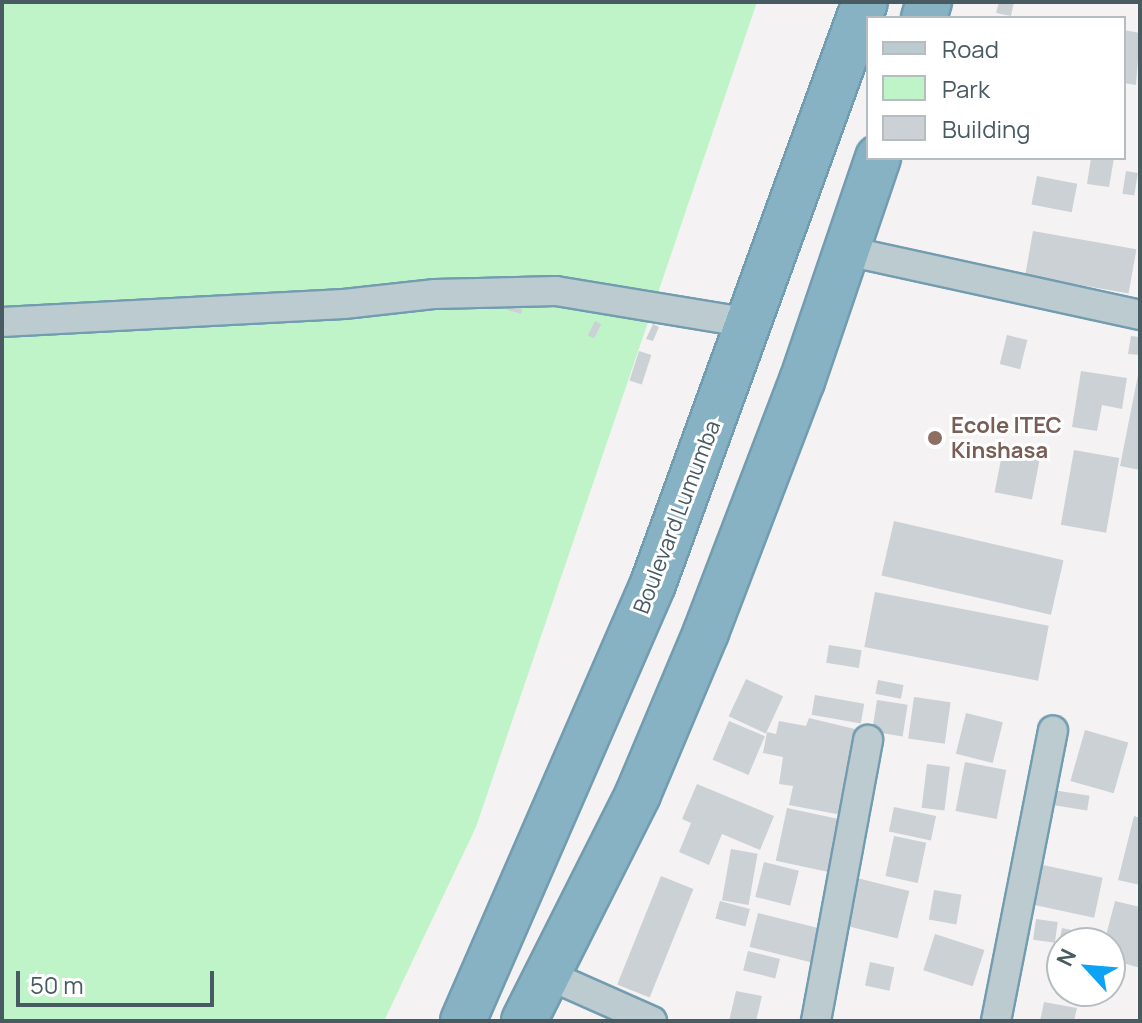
<!DOCTYPE html>
<html>
<head>
<meta charset="utf-8">
<style>
  body { margin:0 }
  #map { position:relative; width:1142px; height:1023px; overflow:hidden; background:#f5f2f3; font-family:Manrope,sans-serif }
  div>[style] { position:absolute }
  [style*='--x'] { left:calc(var(--x)*1px); top:calc(var(--y)*1px); width:calc(var(--w)*1px); rotate:calc(var(--a)*1deg) }
  .green>* { inset:0; background:#bff3c8 }
  .building>* { inset:0; background:#ccd1d5; transform-origin:0 0 }
  .roads { filter:drop-shadow(2px 0 #729db0) drop-shadow(-2px 0 #729db0) drop-shadow(0 2px #729db0) drop-shadow(0 -2px #729db0) }
  .street>* { height:28px; margin:-14px; padding:0 14px; transform-origin:14px; border-radius:14px; background:#bccbcf }
  .highway>* { height:44px; margin:-22px; padding:0 22px; transform-origin:22px; border-radius:22px; background:#87b2c4 }
  .dots>* { width:22px; height:22px; translate:-50% -50%; box-sizing:border-box; border:4px solid #fff; border-radius:50% }
  span { translate:-50% -50%; white-space:nowrap; text-align:center; line-height:1.15; -webkit-text-stroke:6px #fff; paint-order:stroke }
  .education-label { font-size:22px; color:#785e54; font-weight:700 }
  .left { translate:0 -50%; text-align:left }
  .street-label { font-size:22px; color:#485b62 }
  .frame { position:absolute; inset:0; border:4px solid #485b62; pointer-events:none }
  .legend { position:absolute; left:866px; top:16px; width:260px; height:144px; box-sizing:border-box; background:#fff; border:2px solid #b6bdc0; margin:0; padding:10px 14px; list-style:none; font-size:24px; color:#485b62 }
  .legend li { display:flex; align-items:center; gap:16px; height:40px }
  .legend b { width:40px; border:2px solid #b6bdc0 }
  .north { position:absolute; left:1046px; top:927px; width:80px; height:80px; box-sizing:border-box; background:#fff; border:2px solid #b6bdc0; border-radius:50%; rotate:296deg; font-size:22px; font-weight:700; line-height:32px; text-align:center; color:#485b62 }
  .north::after { content:''; display:block; margin:auto; width:28px; height:36px; background:#0da3f4; clip-path:polygon(50% 0,100% 100%,50% 72%,0 100%) }
  .scale { position:absolute; left:16px; top:971px; width:198px; height:36px; box-sizing:border-box; border:4px solid #485b62; border-top:0; padding-left:10px; font-size:24px; line-height:28px; white-space:nowrap; color:#485b62; -webkit-text-stroke:6px #fff; paint-order:stroke }
</style>
</head>
<body>
<div id="map">
  <div class="green">
    <i style="clip-path:polygon(2px 2px,757px 2px,476px 827px,384px 1021px,2px 1021px)"></i>
  </div>
  <div class="building">
    <i style="clip-path:polygon(999px 2px,1014px 2px,1011px 16px,996px 13px)"></i>
    <i style="clip-path:polygon(1124px 30px,1140px 33px,1136px 85px,1124px 83px)"></i>
    <i style="clip-path:polygon(1091px 158px,1114px 158px,1109px 187px,1087px 184px)"></i>
    <i style="left:1126px;top:171px;width:12px;height:23px;rotate:9deg"></i>
    <i style="left:1037px;top:176px;width:41px;height:29px;rotate:11deg"></i>
    <i style="left:1033px;top:231px;width:105px;height:45px;rotate:10deg"></i>
    <i style="left:509px;top:305px;width:14px;height:5px;rotate:17deg"></i>
    <i style="left:595px;top:321px;width:7px;height:16px;rotate:27deg"></i>
    <i style="clip-path:polygon(653px 324px,659px 327px,653px 341px,646px 339px)"></i>
    <i style="left:1007px;top:335px;width:21px;height:30px;rotate:14deg"></i>
    <i style="clip-path:polygon(1131px 336px,1140px 337px,1140px 355px,1128px 354px)"></i>
    <i style="left:639px;top:351px;width:13px;height:31px;rotate:18deg"></i>
    <i style="clip-path:polygon(1139px 370px,1140px 370px,1140px 470px,1120px 466px)"></i>
    <i style="clip-path:polygon(1081px 371px,1127px 378px,1122px 409px,1102px 405px,1097px 431px,1072px 427px)"></i>
    <i style="left:1003px;top:449px;width:38px;height:44px;rotate:11deg"></i>
    <i style="left:1074px;top:450px;width:46px;height:76px;rotate:10deg"></i>
    <i style="left:894px;top:521px;width:174px;height:56px;rotate:13deg"></i>
    <i style="left:875px;top:592px;width:177px;height:56px;rotate:11deg"></i>
    <i style="left:829px;top:645px;width:33px;height:18px;rotate:9deg"></i>
    <i style="left:746px;top:679px;width:41px;height:41px;rotate:25deg"></i>
    <i style="left:878px;top:680px;width:26px;height:14px;rotate:11deg"></i>
    <i style="left:815px;top:695px;width:50px;height:20px;rotate:10deg"></i>
    <i style="left:914px;top:697px;width:37px;height:42px;rotate:8deg"></i>
    <i style="left:877px;top:700px;width:31px;height:32px;rotate:9deg"></i>
    <i style="left:966px;top:713px;width:38px;height:42px;rotate:14deg"></i>
    <i style="clip-path:polygon(809px 718px,863px 731px,847px 816px,789px 805px,793px 786px,779px 784px,783px 757px,763px 753px,767px 732px,776px 734px,779px 721px,806px 726px)"></i>
    <i style="left:729px;top:721px;width:39px;height:42px;rotate:23deg"></i>
    <i style="left:1085px;top:730px;width:45px;height:53px;rotate:16deg"></i>
    <i style="left:965px;top:762px;width:42px;height:50px;rotate:11deg"></i>
    <i style="left:927px;top:764px;width:23px;height:44px;rotate:7deg"></i>
    <i style="clip-path:polygon(697px 784px,774px 816px,760px 850px,722px 834px,709px 865px,679px 852px,691px 823px,682px 819px)"></i>
    <i style="left:1053px;top:790px;width:37px;height:15px;rotate:9deg"></i>
    <i style="left:894px;top:807px;width:43px;height:25px;rotate:12deg"></i>
    <i style="left:787px;top:808px;width:60px;height:54px;rotate:12deg"></i>
    <i style="clip-path:polygon(1134px 816px,1140px 818px,1140px 885px,1118px 880px)"></i>
    <i style="left:894px;top:836px;width:33px;height:41px;rotate:12deg"></i>
    <i style="left:731px;top:849px;width:27px;height:52px;rotate:10deg"></i>
    <i style="left:764px;top:862px;width:36px;height:36px;rotate:14deg"></i>
    <i style="left:1043px;top:865px;width:61px;height:41px;rotate:12deg"></i>
    <i style="left:661px;top:876px;width:35px;height:117px;rotate:22deg"></i>
    <i style="left:857px;top:878px;width:54px;height:49px;rotate:14deg"></i>
    <i style="left:934px;top:890px;width:28px;height:30px;rotate:10deg"></i>
    <i style="left:720px;top:901px;width:31px;height:18px;rotate:15deg"></i>
    <i style="clip-path:polygon(1115px 901px,1140px 907px,1140px 968px,1110px 959px,1110px 943px,1104px 943px)"></i>
    <i style="left:758px;top:913px;width:72px;height:35px;rotate:14deg"></i>
    <i style="left:1036px;top:919px;width:22px;height:21px;rotate:8deg"></i>
    <i style="clip-path:polygon(1062px 928px,1086px 933px,1083px 943px,1062px 943px,1062px 973px,1053px 971px)"></i>
    <i style="left:935px;top:934px;width:52px;height:38px;rotate:18deg"></i>
    <i style="left:748px;top:951px;width:33px;height:20px;rotate:14deg"></i>
    <i style="left:870px;top:962px;width:25px;height:24px;rotate:12deg"></i>
    <i style="clip-path:polygon(736px 991px,762px 996px,756px 1021px,729px 1021px)"></i>
    <i style="clip-path:polygon(1044px 1002px,1077px 1008px,1074px 1021px,1040px 1021px)"></i>
  </div>
  <div class="roads">
    <div class="street">
      <i style="--x:847;--y:251;--w:300;--a:12.3"></i>
      <i style="--x:2;--y:322;--w:342;--a:-3"></i>
      <i style="--x:344;--y:304;--w:92;--a:-6.3"></i>
      <i style="--x:435;--y:294;--w:121;--a:-1.4"></i>
      <i style="--x:556;--y:291;--w:197;--a:9.4"></i>
      <i style="--x:546;--y:974;--w:116;--a:23.9"></i>
      <i style="--x:816;--y:1021;--w:286;--a:-79.5"></i>
      <i style="--x:996;--y:1021;--w:296;--a:-78.9"></i>
    </div>
    <div class="highway">
      <i style="--x:924;--y:18;--w:17;--a:-73"></i>
      <i style="--x:463;--y:1021;--w:477;--a:-66.5"></i>
      <i style="--x:653;--y:584;--w:619;--a:-69.99"></i>
      <i style="--x:524;--y:1021;--w:254;--a:-63.3"></i>
      <i style="--x:638;--y:794;--w:176;--a:-67.2"></i>
      <i style="--x:706;--y:632;--w:269;--a:-69.1"></i>
      <i style="--x:802;--y:381;--w:236;--a:-71.2"></i>
    </div>
  </div>
  <div class="dots">
    <i style="left:935px;top:438px;background:#8d6e63"></i>
  </div>
  <div class="education-label">
    <span class="left" style="left:951px;top:438px">Ecole ITEC<br>Kinshasa</span>
  </div>
  <div class="street-label">
    <span style="left:677px;top:517px;rotate:-69deg">Boulevard Lumumba</span>
  </div>
  <div class="frame"></div>
  <ul class="legend">
  <li><b style="height:10px;background:#bccbcf"></b>Road</li>
  <li><b style="height:22px;background:#bff3c8"></b>Park</li>
  <li><b style="height:22px;background:#ccd1d5"></b>Building</li>
  </ul>
  <div class="north">N</div>
  <div class="scale">50 m</div>
</div>
</body>
</html>
